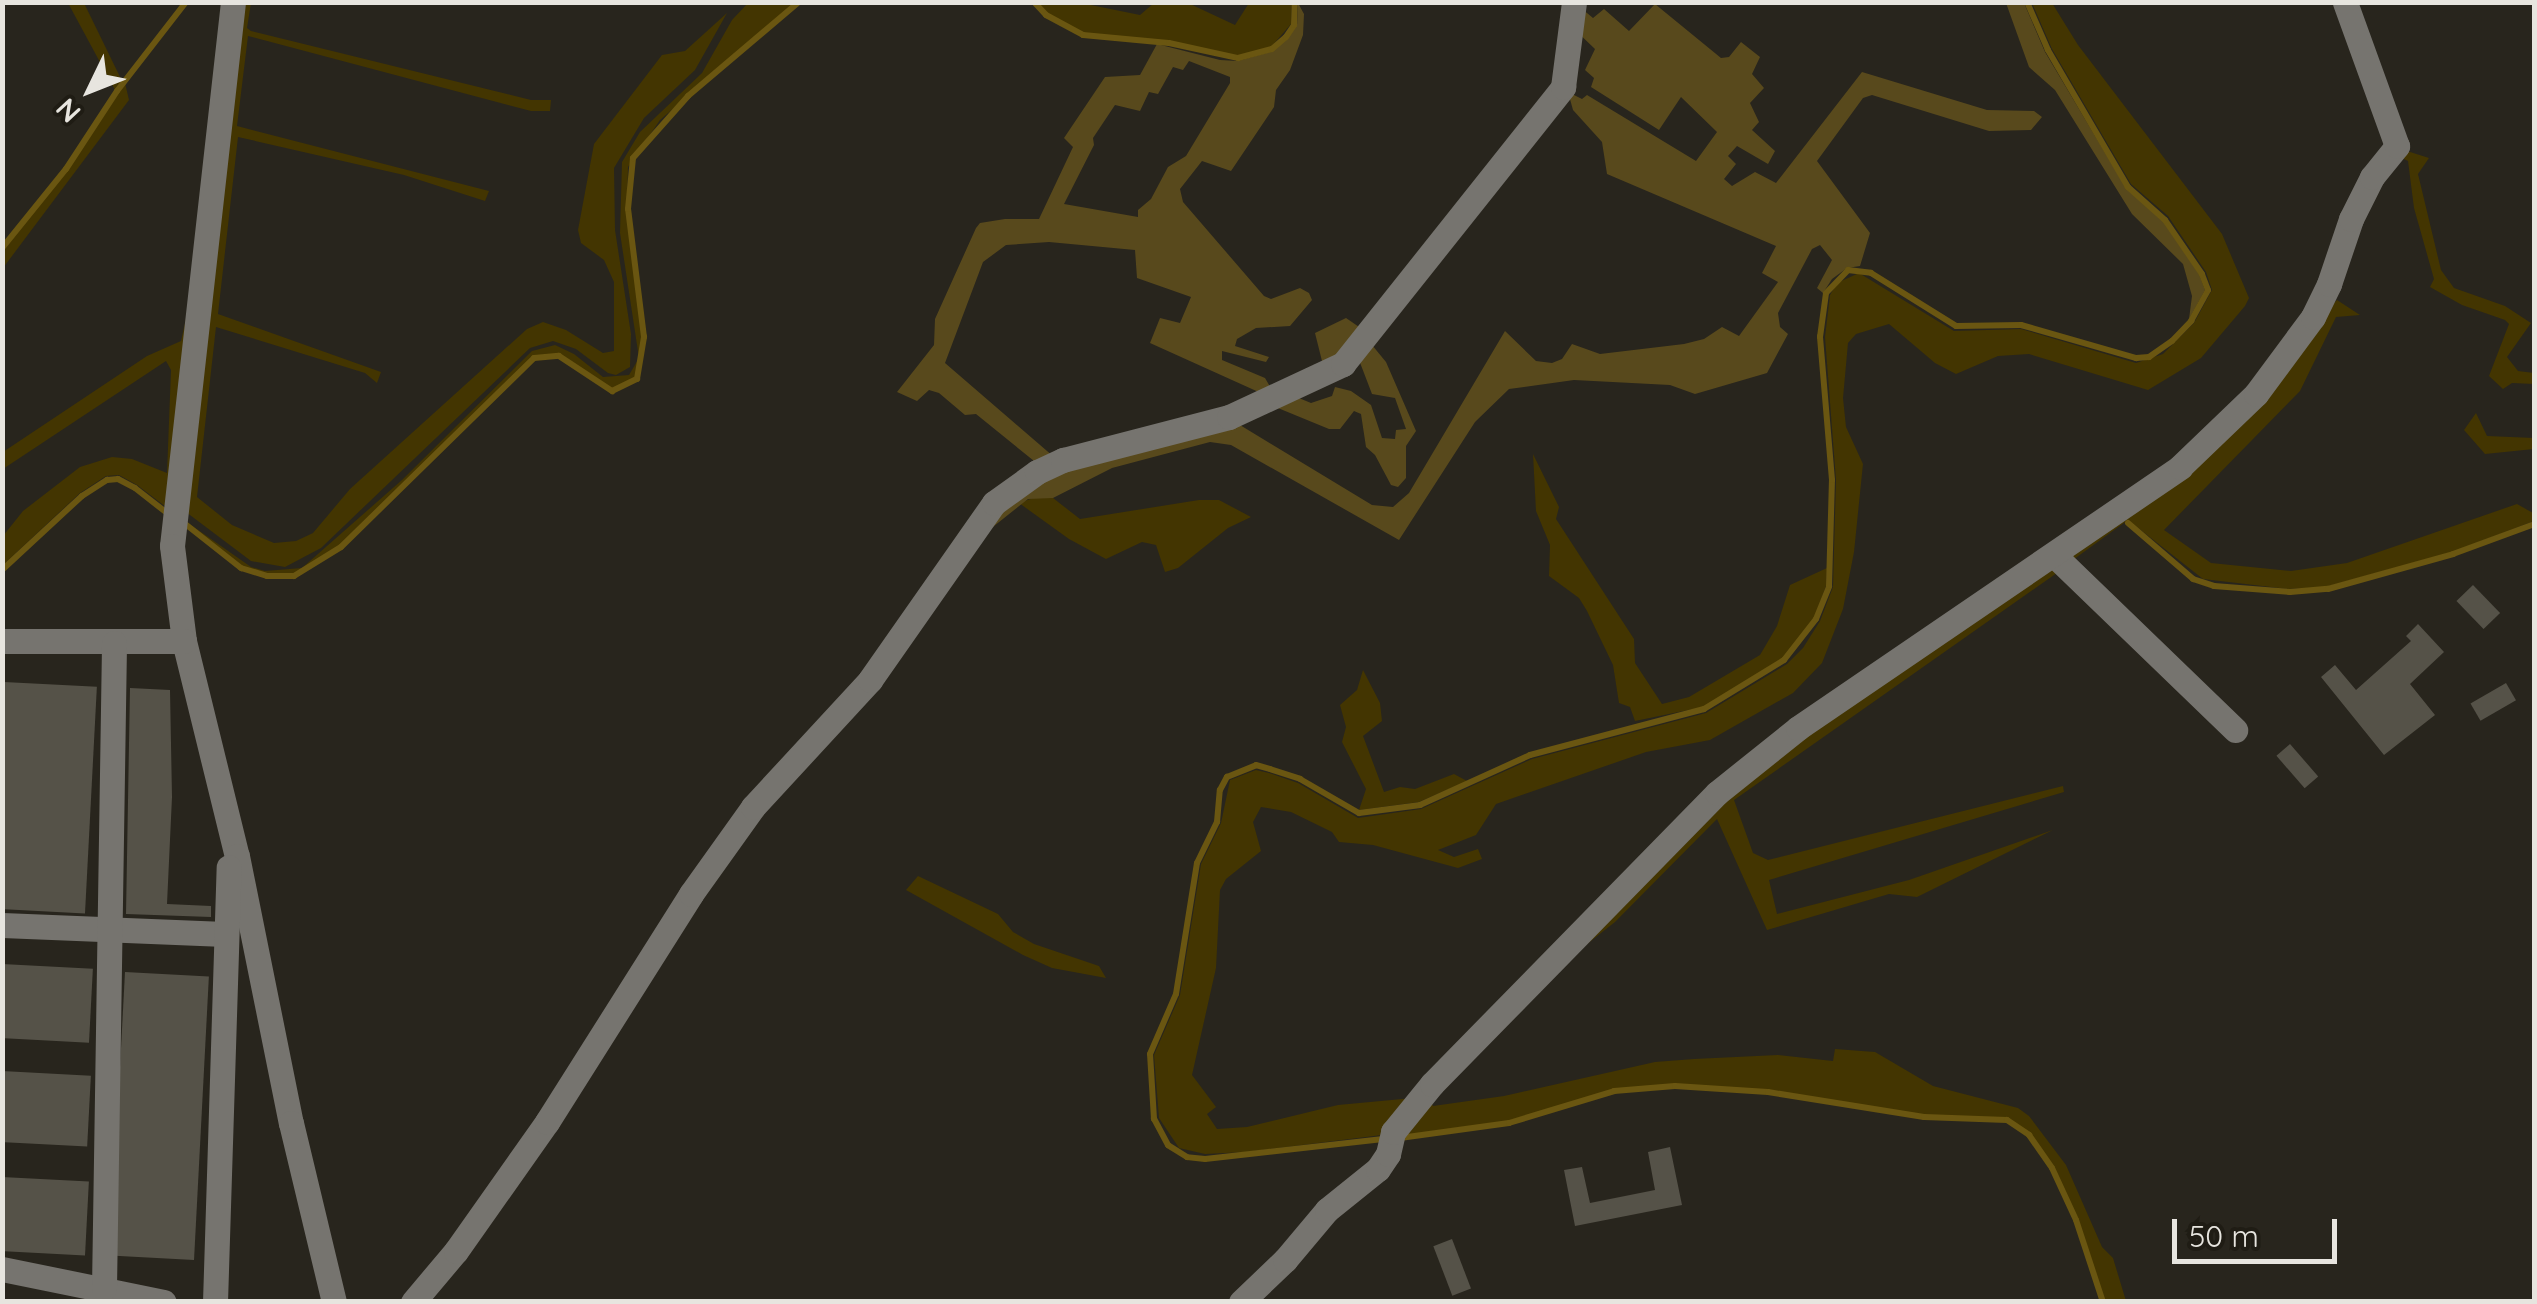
<!DOCTYPE html>
<html>
<head>
<meta charset="utf-8">
<style>
  body { margin:0 }
  #map { position:relative; width:2537px; height:1304px; overflow:hidden; background:#28251d; font-family:Quicksand,sans-serif }
  div>[style] { position:absolute }
  [style*='--x'] { left:calc(var(--x)*1px); top:calc(var(--y)*1px); width:calc(var(--w)*1px); rotate:calc(var(--a)*1deg) }
  .green>* { inset:0; background:#433501 }
  .forest>* { inset:0; background:#58491c }
  .stream>* { height:6px; margin:-3px; padding:0 3px; transform-origin:3px; border-radius:3px; background:#6a5611 }
  .building>* { inset:0; background:#555248; transform-origin:0 0 }
  .minor>* { height:25px; margin:-12.5px; padding:0 12.5px; transform-origin:12.5px; border-radius:12.5px; background:#76746f }
  span { translate:-50% -50%; white-space:nowrap; text-align:center; line-height:1.15; -webkit-text-stroke:9px #1f1c14; paint-order:stroke }
  .frame { position:absolute; inset:0; border:5px solid #e7e5df; pointer-events:none }
  .north { position:absolute; left:40px; top:40px; width:100px; height:100px; -webkit-text-stroke:8px #1f1c14; paint-order:stroke; rotate:227deg; font-size:28px; font-weight:700; line-height:40px; text-align:center; color:#e7e5df }
  .north::after { content:''; display:block; margin:auto; width:35px; height:45px; background:#e7e5df; clip-path:polygon(50% 0,100% 100%,50% 72%,0 100%) }
  .scale { position:absolute; left:2172px; top:1219px; width:165px; height:45px; box-sizing:border-box; border:5px solid #e7e5df; border-top:0; padding-left:12px; font-size:30px; line-height:35px; white-space:nowrap; color:#e7e5df; -webkit-text-stroke:8px #1f1c14; paint-order:stroke }
</style>
</head>
<body>
<div id="map">
  <div class="green">
    <i style="clip-path:polygon(68px 3px,84px 3px,122px 81px,115px 90px)"></i>
    <i style="clip-path:polygon(239px 3px,251px 3px,247px 28px,251px 31px,531px 100px,551px 100px,550px 111px,531px 111px,248px 36px,237px 126px,489px 191px,485px 201px,404px 175px,238px 137px,218px 314px,381px 372px,377px 383px,365px 373px,216px 327px,197px 497px,232px 525px,274px 543px,296px 541px,313px 533px,350px 489px,527px 329px,543px 322px,566px 330px,603px 353px,614px 351px,614px 282px,604px 260px,581px 243px,578px 230px,594px 144px,662px 55px,685px 51px,727px 13px,695px 70px,644px 118px,614px 168px,615px 230px,631px 334px,630px 367px,616px 375px,608px 373px,576px 349px,553px 341px,530px 348px,321px 548px,285px 567px,251px 561px,178px 506px)"></i>
    <i style="clip-path:polygon(748px 3px,796px 3px,660px 120px,628px 167px,627px 208px,643px 336px,641px 368px,636px 377px,612px 389px,560px 354px,533px 357px,340px 546px,294px 574px,267px 575px,242px 567px,181px 518px,251px 567px,265px 571px,302px 568px,402px 480px,532px 351px,555px 345px,574px 354px,603px 377px,629px 375px,639px 358px,620px 233px,622px 162px,640px 132px,702px 73px,732px 20px)"></i>
    <i style="clip-path:polygon(1038px 3px,1081px 3px,1140px 15px,1154px 3px,1188px 3px,1235px 25px,1249px 3px,1292px 3px,1291px 24px,1271px 47px,1238px 56px,1221px 56px,1170px 41px,1084px 33px,1048px 14px)"></i>
    <i style="clip-path:polygon(2032px 3px,2052px 3px,2078px 45px,2222px 234px,2249px 298px,2245px 306px,2201px 358px,2148px 390px,2029px 354px,1998px 356px,1956px 374px,1935px 363px,1889px 324px,1856px 334px,1848px 343px,1843px 398px,1846px 427px,1863px 464px,1854px 552px,1843px 609px,1822px 663px,1793px 693px,1710px 740px,1646px 752px,1496px 804px,1476px 835px,1438px 850px,1454px 857px,1478px 849px,1482px 859px,1458px 868px,1373px 845px,1339px 842px,1332px 832px,1291px 812px,1261px 807px,1253px 822px,1261px 851px,1226px 879px,1220px 890px,1216px 968px,1192px 1075px,1216px 1107px,1207px 1114px,1217px 1129px,1247px 1127px,1338px 1105px,1413px 1098px,1382px 1135px,1245px 1152px,1205px 1154px,1179px 1148px,1159px 1118px,1154px 1055px,1180px 995px,1201px 864px,1221px 823px,1230px 780px,1256px 770px,1269px 773px,1298px 783px,1358px 818px,1421px 809px,1532px 759px,1706px 713px,1787px 664px,1803px 648px,1820px 621px,1833px 587px,1836px 480px,1825px 337px,1830px 295px,1837px 283px,1859px 273px,1954px 331px,2021px 329px,2136px 363px,2163px 354px,2194px 323px,2212px 290px,2206px 272px,2168px 216px,2131px 184px,2052px 49px)"></i>
    <i style="clip-path:polygon(125px 83px,129px 100px,3px 268px,3px 251px,67px 170px)"></i>
    <i style="clip-path:polygon(2407px 151px,2429px 158px,2418px 174px,2441px 270px,2454px 288px,2505px 306px,2531px 323px,2507px 357px,2518px 371px,2534px 373px,2534px 384px,2512px 383px,2503px 389px,2489px 376px,2509px 324px,2505px 320px,2462px 305px,2430px 287px,2434px 279px,2414px 208px,2408px 161px,2394px 154px)"></i>
    <i style="clip-path:polygon(197px 269px,170px 510px,137px 485px,119px 475px,106px 476px,80px 493px,3px 565px,3px 536px,23px 511px,80px 467px,112px 457px,132px 459px,167px 473px,171px 370px,166px 361px,3px 469px,3px 452px,147px 356px,181px 341px)"></i>
    <i style="clip-path:polygon(2337px 300px,2360px 315px,2336px 317px,2300px 391px,2164px 530px,2211px 563px,2291px 571px,2347px 563px,2517px 504px,2533px 513px,2534px 521px,2452px 552px,2325px 587px,2288px 589px,2203px 579px,2128px 520px,2070px 562px,2064px 556px,2155px 491px)"></i>
    <i style="clip-path:polygon(2476px 413px,2487px 436px,2534px 438px,2534px 449px,2485px 454px,2464px 430px)"></i>
    <i style="clip-path:polygon(1533px 454px,1559px 507px,1556px 519px,1634px 639px,1635px 663px,1662px 704px,1689px 697px,1760px 655px,1777px 626px,1790px 585px,1827px 568px,1826px 586px,1814px 618px,1783px 658px,1703px 707px,1635px 721px,1630px 707px,1619px 703px,1613px 665px,1587px 611px,1579px 598px,1549px 576px,1550px 545px,1536px 511px)"></i>
    <i style="clip-path:polygon(1039px 496px,1053px 498px,1080px 519px,1199px 500px,1219px 500px,1251px 517px,1228px 528px,1178px 568px,1165px 572px,1156px 545px,1142px 542px,1106px 559px,1069px 539px,1019px 503px)"></i>
    <i style="clip-path:polygon(2051px 562px,2064px 568px,1734px 800px,1753px 853px,1768px 860px,2063px 786px,2064px 792px,1769px 880px,1777px 914px,1909px 880px,2053px 830px,1917px 897px,1889px 894px,1767px 930px,1717px 819px,1615px 922px,1549px 974px,1740px 779px)"></i>
    <i style="clip-path:polygon(1363px 670px,1380px 703px,1382px 721px,1363px 736px,1384px 792px,1400px 787px,1415px 789px,1454px 774px,1467px 781px,1419px 802px,1359px 810px,1366px 789px,1342px 742px,1346px 727px,1340px 705px,1357px 690px)"></i>
    <i style="clip-path:polygon(918px 876px,998px 914px,1013px 932px,1034px 944px,1099px 966px,1106px 978px,1052px 968px,1023px 955px,906px 890px)"></i>
    <i style="clip-path:polygon(1835px 1049px,1875px 1052px,1933px 1086px,2018px 1108px,2029px 1116px,2066px 1165px,2102px 1247px,2113px 1258px,2126px 1301px,2105px 1301px,2054px 1166px,2031px 1134px,2007px 1118px,1924px 1115px,1768px 1090px,1675px 1084px,1614px 1089px,1508px 1121px,1397px 1136px,1428px 1096px,1433px 1106px,1504px 1096px,1655px 1062px,1694px 1059px,1778px 1055px,1833px 1061px)"></i>
  </div>
  <div class="forest">
    <i style="clip-path:polygon(evenodd,1298px 3px,1304px 14px,1303px 35px,1290px 70px,1276px 90px,1274px 107px,1231px 171px,1202px 161px,1180px 189px,1183px 202px,1264px 296px,1271px 299px,1300px 288px,1309px 293px,1312px 300px,1290px 326px,1256px 328px,1237px 339px,1235px 346px,1269px 357px,1266px 362px,1222px 351px,1222px 360px,1265px 378px,1272px 390px,1263px 394px,1150px 343px,1160px 318px,1180px 323px,1191px 297px,1137px 278px,1135px 250px,1049px 242px,1006px 245px,983px 262px,945px 363px,1054px 457px,1039px 465px,976px 414px,965px 415px,939px 393px,929px 390px,917px 401px,897px 392px,934px 345px,935px 319px,976px 228px,980px 223px,1005px 219px,1039px 219px,1073px 147px,1064px 138px,1105px 77px,1140px 75px,1157px 44px,1220px 60px,1238px 61px,1273px 51px,1297px 25px,1298px 3px,1189px 61px,1230px 77px,1230px 83px,1186px 156px,1168px 167px,1151px 199px,1138px 210px,1138px 217px,1064px 204px,1094px 145px,1093px 138px,1115px 105px,1140px 111px,1149px 92px,1158px 94px,1173px 67px,1183px 70px,1189px 61px)"></i>
    <i style="clip-path:polygon(2006px 3px,2024px 3px,2045px 52px,2126px 188px,2163px 221px,2199px 274px,2205px 290px,2189px 319px,2192px 296px,2183px 264px,2132px 214px,2055px 90px,2029px 67px)"></i>
    <i style="clip-path:polygon(1655px 4px,1721px 58px,1729px 57px,1741px 42px,1760px 57px,1752px 74px,1764px 88px,1750px 103px,1759px 122px,1752px 130px,1775px 151px,1768px 164px,1737px 146px,1728px 156px,1736px 164px,1724px 179px,1732px 186px,1755px 172px,1776px 183px,1862px 72px,1987px 110px,2034px 111px,2042px 117px,2031px 130px,1989px 131px,1872px 95px,1863px 98px,1817px 161px,1870px 233px,1860px 266px,1847px 268px,1832px 279px,1823px 293px,1817px 288px,1832px 260px,1820px 245px,1812px 249px,1778px 313px,1780px 327px,1788px 334px,1767px 373px,1695px 394px,1670px 385px,1574px 380px,1509px 389px,1475px 422px,1399px 540px,1231px 445px,1210px 442px,1112px 468px,1053px 498px,1028px 499px,974px 542px,992px 516px,1041px 478px,1235px 422px,1372px 505px,1393px 507px,1409px 493px,1505px 331px,1536px 361px,1552px 363px,1562px 359px,1572px 344px,1600px 354px,1684px 344px,1704px 339px,1722px 327px,1739px 336px,1778px 282px,1762px 273px,1776px 246px,1607px 174px,1602px 142px,1573px 110px,1568px 92px,1582px 99px,1587px 95px,1696px 161px,1717px 132px,1681px 97px,1659px 130px,1591px 87px,1594px 78px,1585px 70px,1595px 49px,1574px 29px,1581px 8px,1593px 18px,1604px 9px,1629px 31px)"></i>
    <i style="clip-path:polygon(1346px 318px,1365px 331px,1323px 365px,1315px 333px)"></i>
    <i style="clip-path:polygon(1372px 345px,1386px 362px,1416px 431px,1406px 446px,1406px 478px,1398px 487px,1391px 485px,1375px 455px,1366px 447px,1361px 414px,1354px 411px,1340px 429px,1329px 429px,1273px 406px,1294px 396px,1311px 403px,1332px 396px,1335px 387px,1351px 391px,1371px 405px,1382px 438px,1395px 439px,1396px 430px,1406px 429px,1395px 398px,1372px 394px,1359px 360px)"></i>
  </div>
  <div class="stream">
    <i style="--x:1034;--y:2;--w:18;--a:47"></i>
    <i style="--x:1046;--y:15;--w:42;--a:28.4"></i>
    <i style="--x:1083;--y:35;--w:86;--a:5.3"></i>
    <i style="--x:1169;--y:43;--w:71;--a:12.3"></i>
    <i style="--x:1238;--y:58;--w:35;--a:-15"></i>
    <i style="--x:1272;--y:49;--w:18;--a:-41"></i>
    <i style="--x:1286;--y:37;--w:14;--a:-56"></i>
    <i style="--x:1294;--y:25;--w:23;--a:-88"></i>
    <i style="--x:2;--y:248;--w:102;--a:-51"></i>
    <i style="--x:66;--y:169;--w:93;--a:-56.8"></i>
    <i style="--x:117;--y:91;--w:113;--a:-52.2"></i>
    <i style="--x:184;--y:523;--w:73;--a:38.3"></i>
    <i style="--x:241;--y:568;--w:27;--a:17"></i>
    <i style="--x:267;--y:576;--w:27;--a:0"></i>
    <i style="--x:294;--y:576;--w:55;--a:-31.7"></i>
    <i style="--x:341;--y:547;--w:270;--a:-44.4"></i>
    <i style="--x:534;--y:358;--w:25;--a:-5"></i>
    <i style="--x:559;--y:356;--w:64;--a:33.4"></i>
    <i style="--x:612;--y:391;--w:28;--a:-26"></i>
    <i style="--x:637;--y:379;--w:43;--a:-80.5"></i>
    <i style="--x:644;--y:337;--w:129;--a:-97.1"></i>
    <i style="--x:628;--y:209;--w:51;--a:-84.4"></i>
    <i style="--x:633;--y:158;--w:83;--a:-48.4"></i>
    <i style="--x:688;--y:96;--w:145;--a:-40.3"></i>
    <i style="--x:2128;--y:523;--w:86;--a:40.7"></i>
    <i style="--x:2193;--y:579;--w:22;--a:18"></i>
    <i style="--x:2214;--y:586;--w:76;--a:4.5"></i>
    <i style="--x:2290;--y:592;--w:38;--a:-5"></i>
    <i style="--x:2328;--y:589;--w:130;--a:-15.6"></i>
    <i style="--x:2453;--y:554;--w:84;--a:-20.2"></i>
    <i style="--x:2;--y:570;--w:109;--a:-42.8"></i>
    <i style="--x:82;--y:496;--w:30;--a:-33"></i>
    <i style="--x:107;--y:480;--w:11;--a:-5"></i>
    <i style="--x:118;--y:479;--w:19;--a:28"></i>
    <i style="--x:135;--y:488;--w:41;--a:38"></i>
    <i style="--x:1400;--y:1138;--w:110;--a:-7.8"></i>
    <i style="--x:1509;--y:1123;--w:110;--a:-16.9"></i>
    <i style="--x:1614;--y:1091;--w:61;--a:-4.7"></i>
    <i style="--x:1675;--y:1086;--w:93;--a:3.7"></i>
    <i style="--x:1768;--y:1092;--w:158;--a:9.1"></i>
    <i style="--x:1924;--y:1117;--w:83;--a:2.1"></i>
    <i style="--x:2007;--y:1120;--w:27;--a:34"></i>
    <i style="--x:2029;--y:1135;--w:40;--a:55.1"></i>
    <i style="--x:2052;--y:1168;--w:57;--a:65.2"></i>
    <i style="--x:2076;--y:1220;--w:86;--a:71.8"></i>
    <i style="--x:1383;--y:1139;--w:179;--a:173.6"></i>
    <i style="--x:1205;--y:1159;--w:18;--a:-174"></i>
    <i style="--x:1187;--y:1157;--w:22;--a:-148"></i>
    <i style="--x:1168;--y:1145;--w:30;--a:-118"></i>
    <i style="--x:1154;--y:1119;--w:65;--a:-93.5"></i>
    <i style="--x:1150;--y:1054;--w:65;--a:-66.6"></i>
    <i style="--x:1176;--y:994;--w:133;--a:-80.9"></i>
    <i style="--x:1197;--y:863;--w:46;--a:-64"></i>
    <i style="--x:1217;--y:822;--w:32;--a:-85"></i>
    <i style="--x:1220;--y:790;--w:15;--a:-62"></i>
    <i style="--x:1227;--y:777;--w:31;--a:-22"></i>
    <i style="--x:1256;--y:765;--w:15;--a:16"></i>
    <i style="--x:1270;--y:769;--w:32;--a:18"></i>
    <i style="--x:1300;--y:779;--w:68;--a:30"></i>
    <i style="--x:1359;--y:813;--w:62;--a:-7.5"></i>
    <i style="--x:1420;--y:805;--w:121;--a:-24.4"></i>
    <i style="--x:1530;--y:755;--w:180;--a:-14.8"></i>
    <i style="--x:1704;--y:709;--w:94;--a:-31.5"></i>
    <i style="--x:1784;--y:660;--w:52;--a:-52"></i>
    <i style="--x:1816;--y:619;--w:35;--a:-68"></i>
    <i style="--x:1829;--y:586;--w:106;--a:-88.4"></i>
    <i style="--x:1832;--y:480;--w:144;--a:-94.8"></i>
    <i style="--x:1820;--y:337;--w:44;--a:-82.2"></i>
    <i style="--x:1826;--y:293;--w:32;--a:-46"></i>
    <i style="--x:1848;--y:270;--w:23;--a:7"></i>
    <i style="--x:1871;--y:273;--w:100;--a:31.9"></i>
    <i style="--x:1956;--y:326;--w:65;--a:-0.9"></i>
    <i style="--x:2021;--y:325;--w:120;--a:16"></i>
    <i style="--x:2136;--y:358;--w:13;--a:-4"></i>
    <i style="--x:2149;--y:357;--w:28;--a:-35"></i>
    <i style="--x:2172;--y:341;--w:28;--a:-46"></i>
    <i style="--x:2191;--y:321;--w:35;--a:-61"></i>
    <i style="--x:2208;--y:290;--w:17;--a:-111"></i>
    <i style="--x:2202;--y:274;--w:65;--a:-124.4"></i>
    <i style="--x:2165;--y:220;--w:50;--a:-138.3"></i>
    <i style="--x:2128;--y:187;--w:159;--a:-120.3"></i>
    <i style="--x:2048;--y:50;--w:52;--a:-113.6"></i>
  </div>
  <div class="building">
    <i style="left:2473px;top:585px;width:39px;height:23px;rotate:46deg"></i>
    <i style="clip-path:polygon(2418px 624px,2444px 652px,2410px 684px,2435px 715px,2384px 755px,2321px 677px,2335px 665px,2356px 690px,2411px 641px,2406px 636px)"></i>
    <i style="left:4px;top:682px;width:93px;height:227px;rotate:3deg"></i>
    <i style="left:2506px;top:683px;width:20px;height:41px;rotate:60deg"></i>
    <i style="clip-path:polygon(130px 688px,170px 690px,172px 797px,167px 904px,211px 906px,211px 917px,126px 914px)"></i>
    <i style="left:2290px;top:744px;width:43px;height:18px;rotate:49deg"></i>
    <i style="left:2px;top:964px;width:91px;height:74px;rotate:3deg"></i>
    <i style="left:125px;top:972px;width:84px;height:284px;rotate:3deg"></i>
    <i style="left:2px;top:1071px;width:89px;height:71px;rotate:3deg"></i>
    <i style="clip-path:polygon(1670px 1147px,1682px 1205px,1575px 1226px,1564px 1170px,1582px 1167px,1590px 1203px,1655px 1190px,1648px 1152px)"></i>
    <i style="left:2px;top:1177px;width:87px;height:74px;rotate:3deg"></i>
    <i style="left:1452px;top:1239px;width:53px;height:20px;rotate:69deg"></i>
  </div>
  <div class="minor">
    <i style="--x:233;--y:2;--w:547;--a:96.4"></i>
    <i style="--x:172;--y:546;--w:96;--a:82.8"></i>
    <i style="--x:184;--y:641;--w:221;--a:76.2"></i>
    <i style="--x:237;--y:856;--w:272;--a:78.6"></i>
    <i style="--x:291;--y:1123;--w:184;--a:76.5"></i>
    <i style="--x:2054;--y:555;--w:252;--a:44"></i>
    <i style="--x:2;--y:641;--w:182;--a:0"></i>
    <i style="--x:2;--y:925;--w:223;--a:2.3"></i>
    <i style="--x:2;--y:1269;--w:165;--a:11.5"></i>
    <i style="--x:104;--y:1288;--w:645;--a:-89.11"></i>
    <i style="--x:215;--y:1302;--w:435;--a:-88.2"></i>
    <i style="--x:413;--y:1302;--w:67;--a:-49.9"></i>
    <i style="--x:456;--y:1251;--w:158;--a:-54.8"></i>
    <i style="--x:547;--y:1122;--w:270;--a:-57.7"></i>
    <i style="--x:691;--y:894;--w:107;--a:-54.5"></i>
    <i style="--x:753;--y:807;--w:173;--a:-47.3"></i>
    <i style="--x:870;--y:680;--w:216;--a:-55"></i>
    <i style="--x:994;--y:503;--w:53;--a:-35.8"></i>
    <i style="--x:1037;--y:472;--w:29;--a:-25"></i>
    <i style="--x:1063;--y:460;--w:171;--a:-14.5"></i>
    <i style="--x:1229;--y:417;--w:126;--a:-24.9"></i>
    <i style="--x:1343;--y:364;--w:354;--a:-51.5"></i>
    <i style="--x:1563;--y:87;--w:86;--a:-82.6"></i>
    <i style="--x:1241;--y:1302;--w:61;--a:-43.7"></i>
    <i style="--x:1285;--y:1260;--w:65;--a:-50"></i>
    <i style="--x:1327;--y:1210;--w:65;--a:-38.8"></i>
    <i style="--x:1378;--y:1169;--w:18;--a:-56"></i>
    <i style="--x:1388;--y:1154;--w:23;--a:-77"></i>
    <i style="--x:1393;--y:1132;--w:62;--a:-50.9"></i>
    <i style="--x:1432;--y:1084;--w:407;--a:-45.6"></i>
    <i style="--x:1717;--y:793;--w:104;--a:-38.7"></i>
    <i style="--x:1798;--y:728;--w:463;--a:-34.3"></i>
    <i style="--x:2180;--y:467;--w:105;--a:-43.8"></i>
    <i style="--x:2256;--y:394;--w:96;--a:-53.5"></i>
    <i style="--x:2313;--y:317;--w:37;--a:-64"></i>
    <i style="--x:2329;--y:284;--w:69;--a:-71.3"></i>
    <i style="--x:2351;--y:219;--w:47;--a:-63.4"></i>
    <i style="--x:2372;--y:177;--w:40;--a:-51"></i>
    <i style="--x:2397;--y:146;--w:153;--a:-109.9"></i>
  </div>
  <div class="frame"></div>
  <div class="north">N</div>
  <div class="scale">50 m</div>
</div>
</body>
</html>
